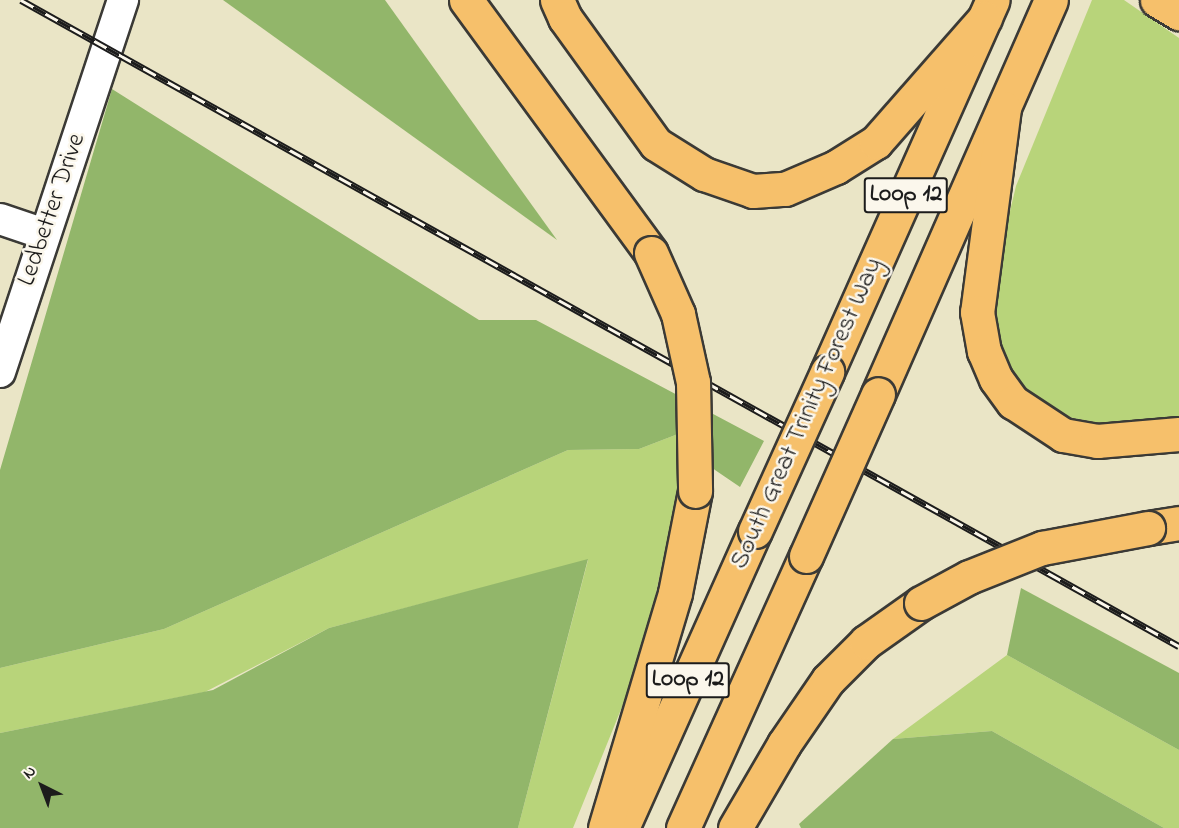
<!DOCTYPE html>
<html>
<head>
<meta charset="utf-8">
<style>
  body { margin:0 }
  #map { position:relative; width:1179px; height:828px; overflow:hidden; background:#eae5c6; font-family:"Indie Flower",sans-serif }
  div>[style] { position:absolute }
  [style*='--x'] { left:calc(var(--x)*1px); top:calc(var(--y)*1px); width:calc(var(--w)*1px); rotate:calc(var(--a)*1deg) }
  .green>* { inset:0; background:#b8d47a }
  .forest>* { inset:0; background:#92b66a }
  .roads { filter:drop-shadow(2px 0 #3b3a36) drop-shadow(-2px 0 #3b3a36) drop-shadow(0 2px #3b3a36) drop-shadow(0 -2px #3b3a36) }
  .minor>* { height:30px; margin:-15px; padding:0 15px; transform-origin:15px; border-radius:15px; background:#fff }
  .major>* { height:33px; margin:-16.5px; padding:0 16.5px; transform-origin:16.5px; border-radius:16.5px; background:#f6c06b }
  .highway>* { height:33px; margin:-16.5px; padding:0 16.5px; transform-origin:16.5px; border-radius:16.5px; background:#f6c06b }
  .rail>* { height:7px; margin-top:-3.5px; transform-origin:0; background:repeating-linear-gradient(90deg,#fbf7ec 0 14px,#1c1c1c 0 28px); box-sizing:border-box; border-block:2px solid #1c1c1c }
  .bridges { filter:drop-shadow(2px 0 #3b3a36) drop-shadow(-2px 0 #3b3a36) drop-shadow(0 2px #3b3a36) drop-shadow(0 -2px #3b3a36) }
  .major-bridge>* { height:33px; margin:-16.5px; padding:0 16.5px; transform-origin:16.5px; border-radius:16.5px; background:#f6c06b }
  .highway-bridge>* { height:33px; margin:-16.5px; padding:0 16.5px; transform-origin:16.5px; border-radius:16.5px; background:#f6c06b }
  span { translate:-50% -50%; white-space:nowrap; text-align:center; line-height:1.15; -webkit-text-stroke:5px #fbf7ec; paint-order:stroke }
  .shield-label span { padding:2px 4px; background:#fbf7ec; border:2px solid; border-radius:4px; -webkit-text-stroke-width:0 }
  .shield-label { font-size:24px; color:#1c1c1c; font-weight:700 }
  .street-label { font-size:26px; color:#1c1c1c }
  .north { position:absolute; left:12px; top:756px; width:60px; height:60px; -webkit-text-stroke:4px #fbf7ec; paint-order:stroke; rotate:318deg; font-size:16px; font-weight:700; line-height:24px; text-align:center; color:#1c1c1c }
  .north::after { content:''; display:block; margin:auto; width:21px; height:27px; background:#1c1c1c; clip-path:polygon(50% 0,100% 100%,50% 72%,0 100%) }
</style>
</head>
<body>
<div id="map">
  <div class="green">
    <i style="clip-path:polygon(1092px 0,1124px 0,1179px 38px,1179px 416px,1110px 425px,1062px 416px,1034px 398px,1011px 371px,1001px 354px,992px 316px,997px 265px,1016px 186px)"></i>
    <i style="clip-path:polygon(678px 434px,686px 460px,641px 660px,573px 828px,518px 828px,588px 560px,329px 628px,205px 692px,0 733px,0 668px,164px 629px,568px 450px,639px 449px)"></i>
    <i style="clip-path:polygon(1007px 655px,1179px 750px,1179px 828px,1164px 828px,992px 731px,893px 739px)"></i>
  </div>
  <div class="forest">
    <i style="clip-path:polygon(223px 0,385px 0,557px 240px)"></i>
    <i style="clip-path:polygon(112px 89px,479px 320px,536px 320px,764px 441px,740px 487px,715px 470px,678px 434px,639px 449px,568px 450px,164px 629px,0 668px,0 470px)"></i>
    <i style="clip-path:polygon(588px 559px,518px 828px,0 828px,0 733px,213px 690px,329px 628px)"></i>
    <i style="clip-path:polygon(1021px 588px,1179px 673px,1179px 750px,1007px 655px)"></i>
    <i style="clip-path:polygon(992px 731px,1164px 828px,801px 828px,799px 824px,893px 739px)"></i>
  </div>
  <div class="roads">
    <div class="minor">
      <i style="--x:0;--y:219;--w:46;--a:18.8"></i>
      <i style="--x:0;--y:372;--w:392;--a:-71.7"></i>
    </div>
    <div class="major">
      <i style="--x:827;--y:372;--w:407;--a:-66"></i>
      <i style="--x:878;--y:394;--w:430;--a:-66.3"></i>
      <i style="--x:622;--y:828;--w:325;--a:-65.9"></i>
      <i style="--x:683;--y:828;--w:299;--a:-65.7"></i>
    </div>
    <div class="highway">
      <i style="--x:466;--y:0;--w:313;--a:53.8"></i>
      <i style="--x:557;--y:0;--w:20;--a:66"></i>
      <i style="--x:565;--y:18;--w:155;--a:54.2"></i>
      <i style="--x:656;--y:144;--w:57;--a:32"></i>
      <i style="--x:704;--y:174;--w:52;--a:19.1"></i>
      <i style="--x:753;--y:191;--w:32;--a:-4"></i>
      <i style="--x:785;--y:189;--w:56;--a:-23.3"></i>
      <i style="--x:836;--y:167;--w:47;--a:-32"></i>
      <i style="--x:876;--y:142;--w:165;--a:-48.7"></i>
      <i style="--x:1157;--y:0;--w:26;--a:31"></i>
      <i style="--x:1004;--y:108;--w:206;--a:97.5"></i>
      <i style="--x:977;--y:312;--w:40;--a:80"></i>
      <i style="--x:984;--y:351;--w:30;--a:67"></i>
      <i style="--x:996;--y:379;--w:29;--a:54"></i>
      <i style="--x:1013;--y:402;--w:60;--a:33.4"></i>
      <i style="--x:1063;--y:435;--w:35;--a:10"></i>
      <i style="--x:1097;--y:441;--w:82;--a:-4.9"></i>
      <i style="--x:1148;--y:528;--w:31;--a:-9"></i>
      <i style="--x:605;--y:828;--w:245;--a:-73.4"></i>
      <i style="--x:675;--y:593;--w:104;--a:-78.9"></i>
      <i style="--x:735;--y:828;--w:97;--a:-59.7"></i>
      <i style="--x:784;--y:744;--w:78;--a:-55.5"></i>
      <i style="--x:828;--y:680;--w:54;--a:-45"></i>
      <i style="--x:866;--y:642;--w:67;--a:-35.3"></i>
    </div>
  </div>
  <div class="rail">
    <i style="--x:21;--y:0;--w:1326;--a:29.16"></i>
  </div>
  <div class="bridges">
    <div class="major-bridge">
      <i style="--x:755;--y:531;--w:175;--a:-65.6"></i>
      <i style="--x:806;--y:556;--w:177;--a:-66"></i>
    </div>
    <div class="highway-bridge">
      <i style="--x:651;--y:253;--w:67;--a:66.1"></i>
      <i style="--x:678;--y:314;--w:70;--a:77.6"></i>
      <i style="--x:693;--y:382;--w:109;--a:88.9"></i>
      <i style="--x:921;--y:603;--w:55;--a:-28.4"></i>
      <i style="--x:969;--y:577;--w:79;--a:-21.7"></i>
      <i style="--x:1042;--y:548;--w:108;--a:-10.7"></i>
    </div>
  </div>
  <div class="shield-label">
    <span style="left:906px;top:195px">Loop 12</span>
    <span style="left:688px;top:680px">Loop 12</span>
  </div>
  <div class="street-label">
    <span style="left:53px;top:210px;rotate:-71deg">Ledbetter Drive</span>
    <span style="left:808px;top:414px;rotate:-66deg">South Great Trinity Forest Way</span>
  </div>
  <div class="north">N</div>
</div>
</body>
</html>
